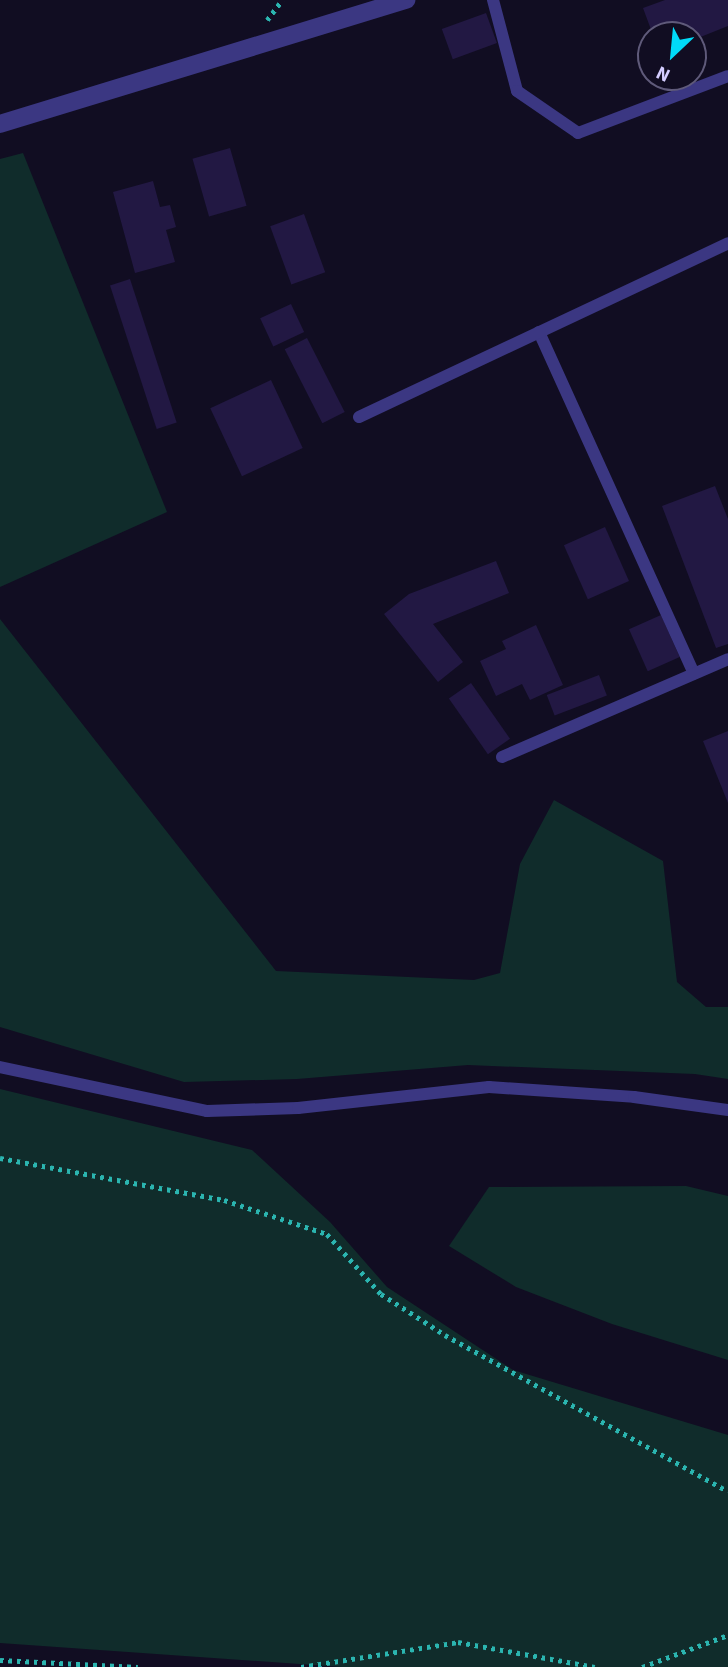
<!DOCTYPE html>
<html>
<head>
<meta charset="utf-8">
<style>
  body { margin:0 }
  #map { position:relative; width:728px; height:1667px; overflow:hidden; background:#110d22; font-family:"Source Sans 3",sans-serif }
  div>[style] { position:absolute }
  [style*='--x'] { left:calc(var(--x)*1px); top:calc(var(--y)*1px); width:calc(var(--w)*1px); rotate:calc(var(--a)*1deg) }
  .green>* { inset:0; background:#102c2b }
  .building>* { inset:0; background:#221843; transform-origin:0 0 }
  .path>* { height:4.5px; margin-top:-2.25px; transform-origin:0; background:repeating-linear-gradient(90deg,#2bb5b0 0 3.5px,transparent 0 8.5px) }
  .service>* { height:12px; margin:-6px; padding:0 6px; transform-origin:6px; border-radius:6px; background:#3b3782 }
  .minor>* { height:18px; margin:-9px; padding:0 9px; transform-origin:9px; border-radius:9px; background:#3b3782 }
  span { translate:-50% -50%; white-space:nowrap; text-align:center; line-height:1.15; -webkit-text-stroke:5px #110d22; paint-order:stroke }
  .north { position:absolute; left:637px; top:21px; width:70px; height:70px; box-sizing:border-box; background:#110d22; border:2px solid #5f5a7a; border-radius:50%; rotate:206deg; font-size:19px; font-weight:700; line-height:28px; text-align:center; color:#d4cdff }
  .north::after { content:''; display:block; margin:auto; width:24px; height:32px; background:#00daf8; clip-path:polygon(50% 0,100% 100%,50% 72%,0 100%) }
</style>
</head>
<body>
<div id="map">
  <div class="green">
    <i style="clip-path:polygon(23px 153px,167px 512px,0 587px,0 159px)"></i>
    <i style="clip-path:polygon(0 619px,276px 971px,474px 980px,500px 973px,520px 864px,554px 800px,663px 861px,677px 982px,706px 1007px,728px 1007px,728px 1079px,695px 1074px,468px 1065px,297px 1079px,184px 1082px,0 1027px)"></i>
    <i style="clip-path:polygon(0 1089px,252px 1150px,330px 1222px,387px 1287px,513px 1370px,728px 1435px,728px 1667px,342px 1667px,0 1643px)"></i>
    <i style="clip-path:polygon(686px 1186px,728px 1196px,728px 1360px,612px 1324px,516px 1287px,449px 1246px,489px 1187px)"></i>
  </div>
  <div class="building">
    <i style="clip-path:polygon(665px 0,728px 0,728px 26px,693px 40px,693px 35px,653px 35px,643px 8px)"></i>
    <i style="left:486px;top:13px;width:32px;height:47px;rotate:70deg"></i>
    <i style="left:230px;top:148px;width:60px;height:39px;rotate:74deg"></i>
    <i style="clip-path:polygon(153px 181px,160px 207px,170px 205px,176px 227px,166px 230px,175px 262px,135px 273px,113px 192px)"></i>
    <i style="left:304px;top:214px;width:62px;height:36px;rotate:70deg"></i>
    <i style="left:130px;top:279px;width:151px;height:21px;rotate:72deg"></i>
    <i style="left:291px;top:304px;width:31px;height:34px;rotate:65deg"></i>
    <i style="left:307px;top:338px;width:83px;height:25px;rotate:63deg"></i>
    <i style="left:271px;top:380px;width:75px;height:67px;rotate:65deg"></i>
    <i style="clip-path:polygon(715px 486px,728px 519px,728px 644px,716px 648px,662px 506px)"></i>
    <i style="left:605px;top:527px;width:59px;height:45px;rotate:66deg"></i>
    <i style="clip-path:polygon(496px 561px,509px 593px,433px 624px,463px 662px,438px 682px,384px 614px,409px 594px)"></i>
    <i style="left:661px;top:615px;width:46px;height:35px;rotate:66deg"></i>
    <i style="clip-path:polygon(536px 625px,563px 685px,530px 700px,522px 684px,496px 696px,480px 661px,506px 649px,502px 641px)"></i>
    <i style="left:599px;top:675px;width:22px;height:56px;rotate:69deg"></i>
    <i style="left:471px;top:683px;width:68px;height:27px;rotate:55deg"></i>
    <i style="clip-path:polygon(728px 731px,728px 803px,703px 741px)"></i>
  </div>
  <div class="path">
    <i style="--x:267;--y:20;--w:25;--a:-53"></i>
    <i style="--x:0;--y:1158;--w:228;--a:10.6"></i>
    <i style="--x:224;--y:1200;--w:108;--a:18.3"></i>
    <i style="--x:327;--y:1234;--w:81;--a:48"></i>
    <i style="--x:381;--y:1294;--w:76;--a:32.6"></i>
    <i style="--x:445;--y:1335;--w:323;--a:28.9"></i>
    <i style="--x:0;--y:1660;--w:138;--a:2.9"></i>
    <i style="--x:301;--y:1667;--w:159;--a:-9"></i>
    <i style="--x:458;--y:1642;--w:139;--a:10.3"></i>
    <i style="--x:642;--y:1667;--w:92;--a:-20.4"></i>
  </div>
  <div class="service">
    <i style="--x:493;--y:0;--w:94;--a:75.2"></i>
    <i style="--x:517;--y:91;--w:74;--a:34.5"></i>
    <i style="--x:578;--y:133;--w:160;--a:-20.8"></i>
    <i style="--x:539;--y:332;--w:375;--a:65.6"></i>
    <i style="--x:359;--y:417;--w:408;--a:-25.2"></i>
    <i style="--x:502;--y:757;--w:246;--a:-23.4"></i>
    <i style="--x:0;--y:1067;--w:212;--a:12"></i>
    <i style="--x:207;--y:1111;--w:91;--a:-1.9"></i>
    <i style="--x:298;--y:1108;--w:192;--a:-6.3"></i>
    <i style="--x:489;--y:1087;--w:145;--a:3.9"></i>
    <i style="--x:634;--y:1097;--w:95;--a:7.9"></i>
  </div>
  <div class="minor">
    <i style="--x:0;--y:124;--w:425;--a:-17"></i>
  </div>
  <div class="north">N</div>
</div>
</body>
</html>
